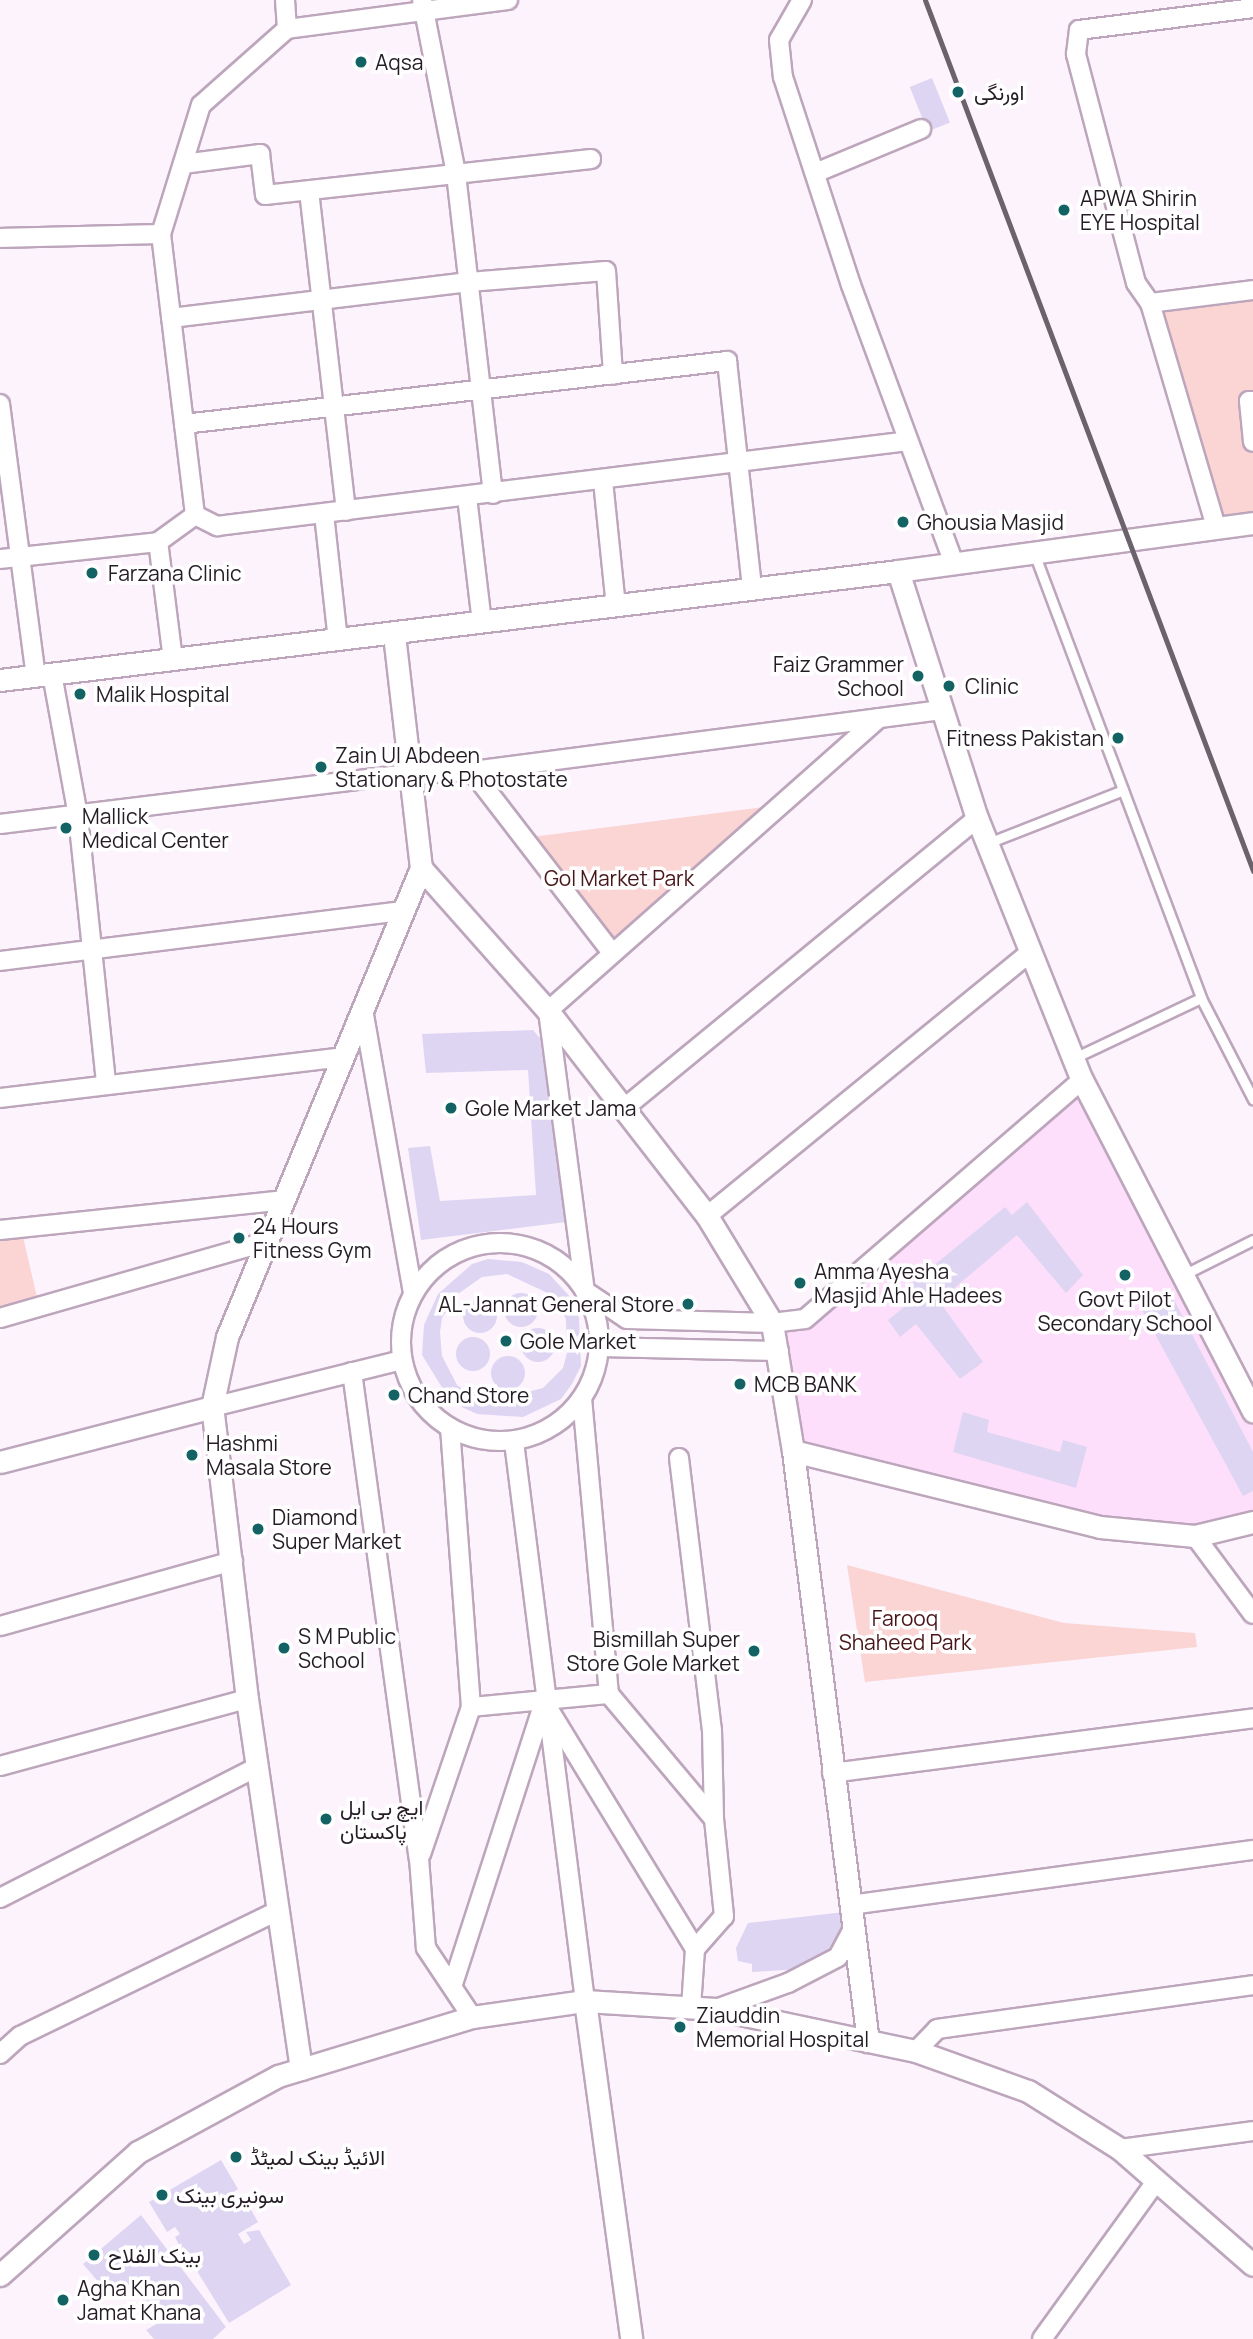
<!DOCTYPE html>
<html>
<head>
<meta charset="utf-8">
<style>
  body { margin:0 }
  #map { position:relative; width:1253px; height:2339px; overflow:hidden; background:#fdf3fd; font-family:Manrope,Vazirmatn,sans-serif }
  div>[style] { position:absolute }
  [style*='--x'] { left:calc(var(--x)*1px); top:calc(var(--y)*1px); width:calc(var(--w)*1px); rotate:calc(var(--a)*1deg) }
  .built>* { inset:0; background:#fddffc }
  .green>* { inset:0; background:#fbd4d4 }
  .building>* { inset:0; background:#ded5f2; transform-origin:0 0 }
  .round { border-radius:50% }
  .roads { filter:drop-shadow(2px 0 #bda6bc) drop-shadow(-2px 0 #bda6bc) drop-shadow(0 2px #bda6bc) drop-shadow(0 -2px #bda6bc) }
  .service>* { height:9px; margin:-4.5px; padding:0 4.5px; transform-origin:4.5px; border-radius:4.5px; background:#fff }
  .minor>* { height:18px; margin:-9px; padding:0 9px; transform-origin:9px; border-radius:9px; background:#fff }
  .minor>.ring { margin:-9px; padding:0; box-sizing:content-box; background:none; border:18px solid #fff; border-radius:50% }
  .tertiary>* { height:21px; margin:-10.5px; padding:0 10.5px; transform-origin:10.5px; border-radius:10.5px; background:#fff }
  .rail>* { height:5px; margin:-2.5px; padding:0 2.5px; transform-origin:2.5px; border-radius:2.5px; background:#6c626c }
  .dots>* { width:19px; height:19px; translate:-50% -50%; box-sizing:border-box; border:4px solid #fff; border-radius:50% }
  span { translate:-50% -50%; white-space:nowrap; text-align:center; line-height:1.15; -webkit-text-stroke:7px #fff; paint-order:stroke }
  .poi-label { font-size:21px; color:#251c25 }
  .left { translate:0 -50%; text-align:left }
  .right { translate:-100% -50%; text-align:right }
  .park-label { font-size:21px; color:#48161a }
</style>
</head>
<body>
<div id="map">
  <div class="built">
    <i style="clip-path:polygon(1082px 1080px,1253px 1411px,1253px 1522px,1195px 1536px,1100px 1527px,793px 1451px,772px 1323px,805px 1319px)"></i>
  </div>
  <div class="green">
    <i style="clip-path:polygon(1253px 290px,1253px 523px,1216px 527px,1150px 303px)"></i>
    <i style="clip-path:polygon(780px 805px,612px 953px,524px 838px)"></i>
    <i style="clip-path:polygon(21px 1228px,39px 1306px,0 1318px,0 1230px)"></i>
    <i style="clip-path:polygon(847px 1565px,1064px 1623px,1195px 1633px,1197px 1647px,865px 1682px)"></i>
  </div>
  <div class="building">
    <i style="left:932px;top:78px;width:48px;height:24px;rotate:68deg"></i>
    <i style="clip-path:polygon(533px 1030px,540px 1038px,566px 1222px,421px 1240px,408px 1148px,430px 1146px,440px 1201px,536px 1195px,528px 1070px,426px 1073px,422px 1034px)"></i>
    <i style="clip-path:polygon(1027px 1202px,1083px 1275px,1066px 1293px,1017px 1235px,939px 1301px,983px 1362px,960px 1379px,916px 1324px,900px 1337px,888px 1320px,918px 1296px,910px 1285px,1005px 1207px,1012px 1215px)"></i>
    <i style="clip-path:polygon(evenodd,488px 1259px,522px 1262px,549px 1274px,574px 1301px,579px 1318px,581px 1366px,572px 1384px,561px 1399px,523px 1417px,477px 1414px,451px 1402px,422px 1355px,424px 1325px,438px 1294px,472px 1264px,488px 1259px,507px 1274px,554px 1296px,566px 1319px,567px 1353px,563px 1368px,543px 1388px,496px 1400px,468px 1393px,457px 1385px,442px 1356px,440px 1332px,442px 1318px,458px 1294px,482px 1277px,507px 1274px)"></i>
    <i class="round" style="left:504px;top:1293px;width:34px;height:34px"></i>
    <i style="clip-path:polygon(1171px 1294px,1253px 1452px,1253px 1491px,1243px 1496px,1142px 1310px)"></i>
    <i class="round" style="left:463px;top:1299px;width:34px;height:34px"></i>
    <i class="round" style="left:521px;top:1328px;width:34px;height:34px"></i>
    <i class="round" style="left:456px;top:1337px;width:34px;height:34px"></i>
    <i class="round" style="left:491px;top:1356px;width:34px;height:34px"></i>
    <i style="clip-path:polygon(963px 1412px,989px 1420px,987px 1432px,1060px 1452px,1063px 1440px,1087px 1447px,1076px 1488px,953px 1452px)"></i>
    <i style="clip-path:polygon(844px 1912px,846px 1931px,832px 1952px,800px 1969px,752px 1972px,752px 1964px,738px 1961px,736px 1948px,748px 1923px)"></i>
    <i style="clip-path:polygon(221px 2160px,238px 2189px,232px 2193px,236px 2200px,243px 2196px,258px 2222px,238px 2234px,244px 2244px,251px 2240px,246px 2232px,259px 2230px,291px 2285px,229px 2323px,197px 2271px,201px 2268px,196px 2259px,189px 2263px,175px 2237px,180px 2234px,175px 2227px,167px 2232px,149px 2202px)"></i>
    <i style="clip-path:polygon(141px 2215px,226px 2327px,213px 2339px,154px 2339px,146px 2330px,160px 2322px,130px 2284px,112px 2298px,83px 2264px)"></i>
  </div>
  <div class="roads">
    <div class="service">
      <i style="--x:1034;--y:553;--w:475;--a:69.4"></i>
      <i style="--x:1201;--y:998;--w:114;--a:62.8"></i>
      <i style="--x:988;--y:843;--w:145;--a:-21.4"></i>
      <i style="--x:1074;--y:1058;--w:140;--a:-25.3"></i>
      <i style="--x:1183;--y:1275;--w:78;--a:-26.6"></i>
    </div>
    <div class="minor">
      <i style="--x:285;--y:0;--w:29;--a:86"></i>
      <i style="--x:422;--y:0;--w:177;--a:78.9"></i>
      <i style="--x:456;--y:174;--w:322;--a:83.4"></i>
      <i style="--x:802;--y:0;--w:46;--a:119.9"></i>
      <i style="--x:779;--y:40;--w:37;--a:84"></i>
      <i style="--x:783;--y:77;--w:219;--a:71.9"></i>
      <i style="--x:851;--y:285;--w:296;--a:69.7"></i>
      <i style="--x:183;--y:164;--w:78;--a:-7.4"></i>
      <i style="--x:260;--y:154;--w:41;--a:83"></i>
      <i style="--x:265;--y:195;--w:328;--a:-6.3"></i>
      <i style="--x:815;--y:173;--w:115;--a:-22.5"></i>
      <i style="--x:309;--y:191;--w:322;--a:83.4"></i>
      <i style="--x:0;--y:238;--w:161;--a:-1.4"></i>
      <i style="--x:1150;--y:303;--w:104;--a:-7.2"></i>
      <i style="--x:171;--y:318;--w:300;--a:-6.9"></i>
      <i style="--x:469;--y:282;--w:137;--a:-4.6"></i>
      <i style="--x:606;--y:271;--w:104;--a:86.1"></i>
      <i style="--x:1253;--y:401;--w:4;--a:180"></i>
      <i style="--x:1249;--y:401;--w:41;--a:84.4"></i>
      <i style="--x:0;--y:404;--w:274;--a:82.5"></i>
      <i style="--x:184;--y:424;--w:547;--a:-6.62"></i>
      <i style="--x:727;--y:361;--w:229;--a:83.7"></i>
      <i style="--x:603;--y:481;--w:126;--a:84.1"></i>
      <i style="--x:467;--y:497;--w:127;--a:83.2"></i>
      <i style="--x:324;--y:514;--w:127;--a:83.7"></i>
      <i style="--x:195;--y:515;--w:25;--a:27"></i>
      <i style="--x:217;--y:526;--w:696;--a:-7.01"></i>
      <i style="--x:1216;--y:527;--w:234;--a:-106.4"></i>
      <i style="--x:1150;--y:303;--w:24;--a:-125"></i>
      <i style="--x:1136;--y:283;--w:237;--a:-104.7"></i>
      <i style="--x:1076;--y:54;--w:24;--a:-83"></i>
      <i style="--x:1079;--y:30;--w:175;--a:-7.2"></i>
      <i style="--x:0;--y:559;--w:159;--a:-6.1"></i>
      <i style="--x:173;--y:660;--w:119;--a:-97.2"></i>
      <i style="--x:158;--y:542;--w:46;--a:-36.1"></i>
      <i style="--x:195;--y:515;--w:283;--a:-96.9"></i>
      <i style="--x:161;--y:234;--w:135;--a:-72.8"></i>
      <i style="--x:201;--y:105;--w:115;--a:-41.5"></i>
      <i style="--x:287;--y:29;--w:223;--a:-7.5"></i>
      <i style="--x:52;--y:674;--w:144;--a:79.6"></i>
      <i style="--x:78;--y:816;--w:269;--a:84"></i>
      <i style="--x:879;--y:718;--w:442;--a:138.5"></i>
      <i style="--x:548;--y:1011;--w:282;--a:82.5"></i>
      <i style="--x:585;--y:1291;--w:50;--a:33.7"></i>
      <i style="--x:627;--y:1319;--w:145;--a:1.6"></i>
      <i style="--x:772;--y:1323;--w:33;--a:-7"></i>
      <i style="--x:805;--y:1319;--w:366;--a:-40.8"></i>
      <i style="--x:472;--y:771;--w:230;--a:52.4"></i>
      <i style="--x:0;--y:824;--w:413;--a:-7"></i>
      <i style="--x:410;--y:774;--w:62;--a:-2.8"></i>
      <i style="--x:472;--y:771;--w:474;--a:-7.4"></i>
      <i style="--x:0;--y:961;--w:407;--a:-7.1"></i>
      <i style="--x:364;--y:1015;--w:281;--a:80"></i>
      <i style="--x:0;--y:1098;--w:347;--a:-6.8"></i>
      <i style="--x:622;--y:1110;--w:460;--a:-39.4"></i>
      <i style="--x:707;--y:1216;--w:416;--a:-39.2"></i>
      <i style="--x:0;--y:1230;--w:287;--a:-6"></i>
      <i class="ring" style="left:401px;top:1243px;width:180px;height:180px"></i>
      <i style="--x:0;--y:1318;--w:279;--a:-16"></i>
      <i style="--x:598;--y:1347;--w:181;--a:1.3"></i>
      <i style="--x:352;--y:1372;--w:491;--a:82.2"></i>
      <i style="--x:419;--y:1858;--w:90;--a:85.6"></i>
      <i style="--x:426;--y:1948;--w:83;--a:56.3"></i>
      <i style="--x:582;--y:1398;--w:297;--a:84.8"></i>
      <i style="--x:609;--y:1694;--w:163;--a:50"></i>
      <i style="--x:212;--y:1407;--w:196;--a:-13.9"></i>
      <i style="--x:514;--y:1442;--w:563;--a:82.76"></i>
      <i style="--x:679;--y:1458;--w:274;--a:83.1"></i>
      <i style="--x:712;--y:1730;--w:89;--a:88.7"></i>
      <i style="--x:714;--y:1819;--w:98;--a:84.1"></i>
      <i style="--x:724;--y:1916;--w:44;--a:131.3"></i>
      <i style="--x:695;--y:1949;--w:59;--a:93.9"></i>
      <i style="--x:1195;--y:1536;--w:97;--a:53.4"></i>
      <i style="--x:0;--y:1626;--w:242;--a:-15.6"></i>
      <i style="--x:471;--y:1707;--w:139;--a:-5.4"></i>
      <i style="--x:548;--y:1708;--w:282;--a:58.6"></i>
      <i style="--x:0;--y:1766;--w:256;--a:-15.2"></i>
      <i style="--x:832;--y:1773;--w:425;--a:-7.4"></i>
      <i style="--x:421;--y:1854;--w:155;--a:-71.2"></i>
      <i style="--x:471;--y:1707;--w:279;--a:-94.3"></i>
      <i style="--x:0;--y:1898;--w:288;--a:-27"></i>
      <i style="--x:850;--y:1905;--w:407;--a:-7.8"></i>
      <i style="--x:453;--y:1984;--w:290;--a:-72.1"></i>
      <i style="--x:716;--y:2009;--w:77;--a:-19.9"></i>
      <i style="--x:788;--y:1983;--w:56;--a:-27.5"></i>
      <i style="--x:838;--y:1957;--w:32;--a:-62"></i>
      <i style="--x:916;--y:2051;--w:30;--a:-46"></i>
      <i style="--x:937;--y:2029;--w:319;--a:-7.9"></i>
      <i style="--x:0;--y:2054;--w:27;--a:-42"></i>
      <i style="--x:20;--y:2036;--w:287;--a:-25.9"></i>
      <i style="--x:1120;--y:2149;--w:134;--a:-7.7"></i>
      <i style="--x:1042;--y:2339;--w:196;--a:-54.1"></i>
    </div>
    <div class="tertiary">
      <i style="--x:898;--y:571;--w:259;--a:72.3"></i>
      <i style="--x:977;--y:818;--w:282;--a:68.2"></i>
      <i style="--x:1082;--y:1080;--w:373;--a:62.7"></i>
      <i style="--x:0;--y:680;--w:905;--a:-6.92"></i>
      <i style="--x:898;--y:571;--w:358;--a:-7.7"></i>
      <i style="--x:421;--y:868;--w:191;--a:48.4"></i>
      <i style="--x:548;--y:1011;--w:259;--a:52.2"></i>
      <i style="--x:707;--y:1216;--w:125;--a:58.7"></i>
      <i style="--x:772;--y:1323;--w:130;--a:80.7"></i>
      <i style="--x:793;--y:1451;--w:595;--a:82.76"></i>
      <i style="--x:793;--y:1451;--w:316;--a:13.9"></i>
      <i style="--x:1100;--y:1527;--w:95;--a:5.4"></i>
      <i style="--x:1195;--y:1536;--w:60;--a:-13.6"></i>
      <i style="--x:0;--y:1462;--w:219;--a:-14.5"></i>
      <i style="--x:585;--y:2001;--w:341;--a:82.2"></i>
      <i style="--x:301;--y:2069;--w:374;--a:-98.3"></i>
      <i style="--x:247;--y:1699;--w:294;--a:-96.8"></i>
      <i style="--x:212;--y:1407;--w:72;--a:-77.9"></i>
      <i style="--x:227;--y:1337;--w:508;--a:-67.53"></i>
      <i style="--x:421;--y:868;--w:236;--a:-96.6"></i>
      <i style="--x:0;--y:2275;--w:185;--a:-41.7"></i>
      <i style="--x:138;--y:2152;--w:159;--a:-28.5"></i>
      <i style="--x:278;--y:2076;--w:203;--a:-16.9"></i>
      <i style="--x:472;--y:2017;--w:114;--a:-8.1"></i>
      <i style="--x:585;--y:2001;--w:131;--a:3.5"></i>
      <i style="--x:716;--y:2009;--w:204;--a:11.9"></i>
      <i style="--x:916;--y:2051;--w:119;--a:19.7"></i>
      <i style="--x:1028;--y:2091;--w:109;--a:32.2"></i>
      <i style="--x:1120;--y:2149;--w:176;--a:41.1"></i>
    </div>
  </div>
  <div class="rail">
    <i style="--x:925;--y:0;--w:931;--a:69.36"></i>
  </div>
  <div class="dots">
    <i style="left:361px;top:62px;background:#136365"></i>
    <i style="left:958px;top:92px;background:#136365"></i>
    <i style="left:1064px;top:210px;background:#136365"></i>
    <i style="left:903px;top:522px;background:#136365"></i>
    <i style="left:92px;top:573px;background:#136365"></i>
    <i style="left:918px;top:676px;background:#136365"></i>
    <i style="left:949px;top:686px;background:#136365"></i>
    <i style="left:80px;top:694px;background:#136365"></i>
    <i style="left:1118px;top:738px;background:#136365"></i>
    <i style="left:321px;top:767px;background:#136365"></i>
    <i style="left:66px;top:828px;background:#136365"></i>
    <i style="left:451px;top:1108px;background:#136365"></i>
    <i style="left:239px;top:1238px;background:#136365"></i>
    <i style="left:1125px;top:1275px;background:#136365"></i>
    <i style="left:800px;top:1283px;background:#136365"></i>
    <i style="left:688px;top:1304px;background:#136365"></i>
    <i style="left:506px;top:1341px;background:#136365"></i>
    <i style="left:740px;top:1384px;background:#136365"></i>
    <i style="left:394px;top:1395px;background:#136365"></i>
    <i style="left:192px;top:1455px;background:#136365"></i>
    <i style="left:258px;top:1529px;background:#136365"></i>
    <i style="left:284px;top:1648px;background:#136365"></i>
    <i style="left:754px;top:1651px;background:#136365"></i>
    <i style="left:326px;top:1819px;background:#136365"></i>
    <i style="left:680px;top:2027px;background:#136365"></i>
    <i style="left:236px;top:2157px;background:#136365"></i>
    <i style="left:162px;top:2195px;background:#136365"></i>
    <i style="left:94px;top:2255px;background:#136365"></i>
    <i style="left:63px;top:2300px;background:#136365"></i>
  </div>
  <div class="poi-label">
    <span class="left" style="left:375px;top:62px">Aqsa</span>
    <span class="left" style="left:974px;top:92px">اورنگی</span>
    <span class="left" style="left:1080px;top:210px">APWA Shirin<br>EYE Hospital</span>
    <span class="left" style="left:917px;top:522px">Ghousia Masjid</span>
    <span class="left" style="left:108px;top:573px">Farzana Clinic</span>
    <span class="right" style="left:904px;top:676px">Faiz Grammer<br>School</span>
    <span class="left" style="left:965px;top:686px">Clinic</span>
    <span class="left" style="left:96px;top:694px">Malik Hospital</span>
    <span class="right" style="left:1104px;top:738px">Fitness Pakistan</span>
    <span class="left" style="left:335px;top:767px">Zain Ul Abdeen<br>Stationary &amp; Photostate</span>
    <span class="left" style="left:82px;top:828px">Mallick<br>Medical Center</span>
    <span class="left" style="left:465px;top:1108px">Gole Market Jama</span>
    <span class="left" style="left:253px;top:1238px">24 Hours<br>Fitness Gym</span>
    <span class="left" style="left:814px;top:1283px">Amma Ayesha<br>Masjid Ahle Hadees</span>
    <span style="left:1125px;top:1311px">Govt Pilot<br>Secondary School</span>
    <span class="right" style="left:674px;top:1304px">AL-Jannat General Store</span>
    <span class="left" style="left:520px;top:1341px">Gole Market</span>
    <span class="left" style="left:754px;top:1384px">MCB BANK</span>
    <span class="left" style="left:408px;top:1395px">Chand Store</span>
    <span class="left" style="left:206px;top:1455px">Hashmi<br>Masala Store</span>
    <span class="left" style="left:272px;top:1529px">Diamond<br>Super Market</span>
    <span class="left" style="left:298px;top:1648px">S M Public<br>School</span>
    <span class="right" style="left:740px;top:1651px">Bismillah Super<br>Store Gole Market</span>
    <span class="left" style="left:340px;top:1819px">ایچ بی ایل<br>پاکستان</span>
    <span class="left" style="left:696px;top:2027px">Ziauddin<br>Memorial Hospital</span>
    <span class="left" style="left:250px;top:2157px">الائیڈ بینک لمیٹڈ</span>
    <span class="left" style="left:176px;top:2195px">سونیری بینک</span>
    <span class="left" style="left:108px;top:2255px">بینک الفلاح</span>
    <span class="left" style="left:77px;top:2300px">Agha Khan<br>Jamat Khana</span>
  </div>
  <div class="park-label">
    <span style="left:619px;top:878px">Gol Market Park</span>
    <span style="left:905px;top:1630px">Farooq<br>Shaheed Park</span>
  </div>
</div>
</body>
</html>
